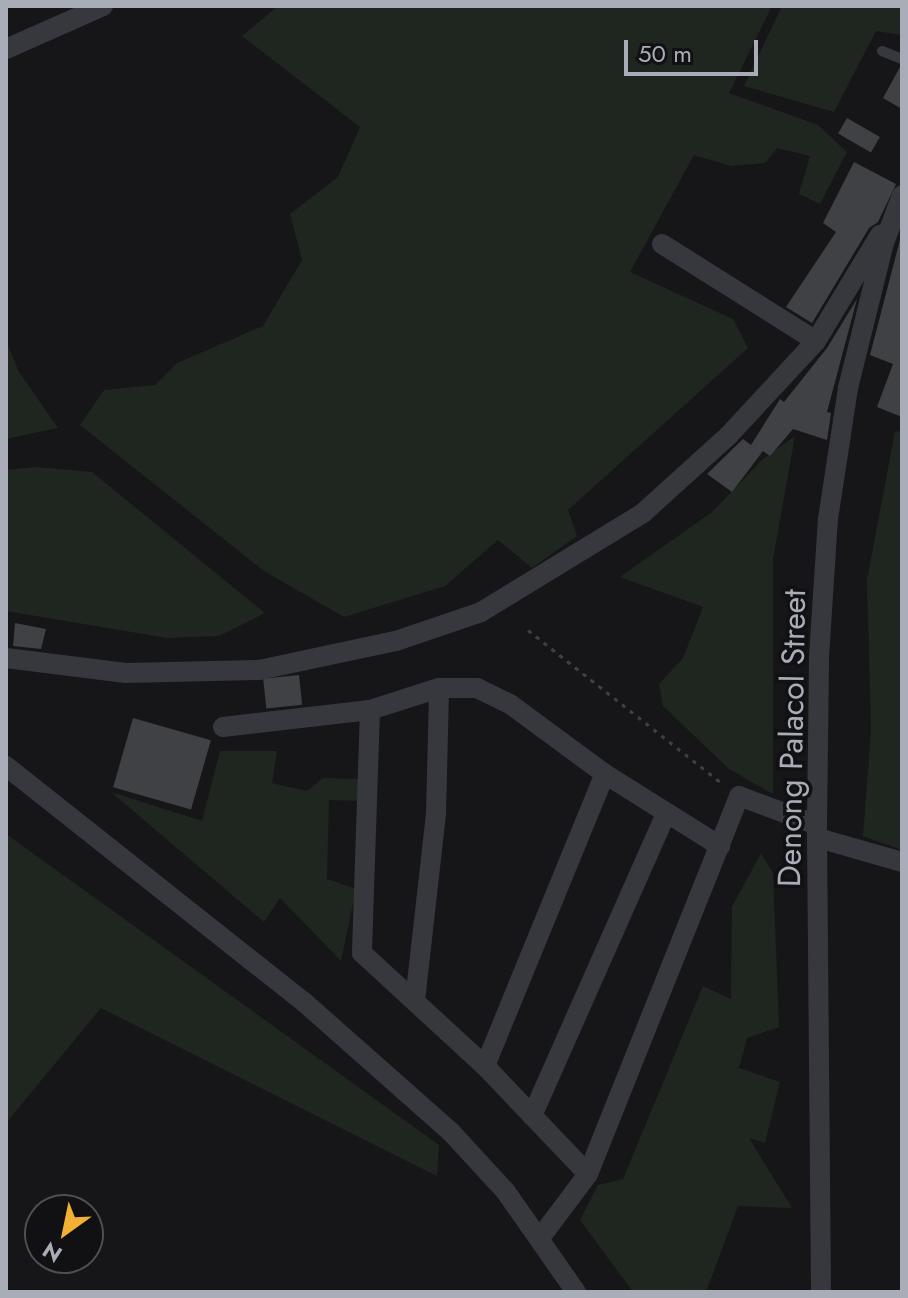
<!DOCTYPE html>
<html>
<head>
<meta charset="utf-8">
<style>
  body { margin:0 }
  #map { position:relative; width:908px; height:1298px; overflow:hidden; background:#161618; font-family:Jost,sans-serif }
  div>[style] { position:absolute }
  [style*='--x'] { left:calc(var(--x)*1px); top:calc(var(--y)*1px); width:calc(var(--w)*1px); rotate:calc(var(--a)*1deg) }
  .green>* { inset:0; background:#1e261f }
  .building>* { inset:0; background:#404145; transform-origin:0 0 }
  .path>* { height:3px; margin-top:-1.5px; transform-origin:0; background:repeating-linear-gradient(90deg,#3d3f44 0 4px,transparent 0 10px) }
  .lane>* { height:10px; margin:-5px; padding:0 5px; transform-origin:5px; border-radius:5px; background:#37383d }
  .street>* { height:20px; margin:-10px; padding:0 10px; transform-origin:10px; border-radius:10px; background:#37383d }
  span { translate:-50% -50%; white-space:nowrap; text-align:center; line-height:1.15; -webkit-text-stroke:7px #111113; paint-order:stroke }
  .street-label { font-size:32px; color:#a8adb8 }
  .frame { position:absolute; inset:0; border:8px solid #a8adb8; pointer-events:none }
  .north { position:absolute; left:24px; top:1194px; width:80px; height:80px; box-sizing:border-box; background:#111113; border:2px solid #4d4f55; border-radius:50%; rotate:213deg; font-size:22px; font-weight:700; line-height:32px; text-align:center; color:#a8adb8 }
  .north::after { content:''; display:block; margin:auto; width:28px; height:36px; background:#f2b134; clip-path:polygon(50% 0,100% 100%,50% 72%,0 100%) }
  .scale { position:absolute; left:624px; top:40px; width:134px; height:36px; box-sizing:border-box; border:4px solid #a8adb8; border-top:0; padding-left:10px; font-size:24px; line-height:28px; white-space:nowrap; color:#a8adb8; -webkit-text-stroke:6px #111113; paint-order:stroke }
</style>
</head>
<body>
<div id="map">
  <div class="green">
    <i style="clip-path:polygon(278px 6px,772px 6px,729px 93px,818px 125px,847px 152px,820px 204px,799px 194px,810px 156px,777px 148px,765px 163px,731px 166px,694px 155px,630px 272px,733px 319px,748px 348px,568px 510px,577px 536px,532px 568px,498px 540px,445px 586px,344px 617px,264px 571px,80px 425px,104px 390px,155px 385px,177px 363px,263px 326px,302px 260px,290px 214px,338px 177px,360px 127px,242px 36px)"></i>
    <i style="clip-path:polygon(782px 6px,902px 6px,902px 35px,876px 31px,834px 112px,744px 86px)"></i>
    <i style="clip-path:polygon(6px 340px,19px 372px,58px 428px,6px 439px)"></i>
    <i style="clip-path:polygon(895px 431px,902px 432px,902px 850px,863px 836px,871px 730px,867px 580px)"></i>
    <i style="clip-path:polygon(795px 436px,773px 559px,773px 794px,729px 769px,663px 706px,659px 684px,683px 658px,703px 607px,620px 577px,712px 512px,763px 459px)"></i>
    <i style="clip-path:polygon(35px 467px,92px 472px,265px 613px,219px 636px,167px 638px,6px 611px,6px 470px)"></i>
    <i style="clip-path:polygon(220px 751px,277px 751px,272px 783px,307px 791px,323px 778px,358px 779px,359px 801px,329px 800px,327px 879px,356px 889px,341px 961px,280px 898px,264px 922px,111px 792px,202px 821px)"></i>
    <i style="clip-path:polygon(6px 834px,439px 1145px,437px 1176px,101px 1008px,6px 1123px)"></i>
    <i style="clip-path:polygon(761px 853px,773px 873px,779px 1027px,747px 1038px,739px 1068px,780px 1082px,765px 1143px,749px 1138px,792px 1208px,738px 1206px,706px 1292px,633px 1292px,580px 1220px,598px 1185px,623px 1179px,703px 986px,731px 999px,732px 907px)"></i>
  </div>
  <div class="building">
    <i style="clip-path:polygon(900px 67px,902px 67px,902px 109px,883px 98px)"></i>
    <i style="left:847px;top:118px;width:38px;height:18px;rotate:30deg"></i>
    <i style="clip-path:polygon(854px 162px,896px 184px,878px 222px,869px 228px,812px 323px,786px 307px,836px 232px,823px 223px)"></i>
    <i style="clip-path:polygon(902px 232px,902px 417px,877px 407px,893px 364px,870px 355px)"></i>
    <i style="clip-path:polygon(857px 299px,827px 412px,831px 413px,827px 440px,793px 429px,770px 456px,763px 451px,732px 492px,707px 474px,743px 439px,751px 445px,780px 399px,784px 402px,827px 348px)"></i>
    <i style="clip-path:polygon(15px 623px,46px 629px,41px 649px,13px 646px)"></i>
    <i style="left:299px;top:675px;width:30px;height:36px;rotate:84deg"></i>
    <i style="left:133px;top:718px;width:81px;height:72px;rotate:16deg"></i>
  </div>
  <div class="path">
    <i style="--x:528;--y:630;--w:248;--a:38.3"></i>
  </div>
  <div class="lane">
    <i style="--x:882;--y:51;--w:22;--a:22"></i>
  </div>
  <div class="street">
    <i style="--x:6;--y:49;--w:106;--a:-23.9"></i>
    <i style="--x:662;--y:244;--w:182;--a:32.2"></i>
    <i style="--x:6;--y:658;--w:121;--a:7.1"></i>
    <i style="--x:126;--y:673;--w:133;--a:-1.3"></i>
    <i style="--x:259;--y:670;--w:140;--a:-12"></i>
    <i style="--x:396;--y:641;--w:90;--a:-18.8"></i>
    <i style="--x:481;--y:612;--w:190;--a:-31.4"></i>
    <i style="--x:643;--y:513;--w:116;--a:-42.2"></i>
    <i style="--x:729;--y:435;--w:128;--a:-47.2"></i>
    <i style="--x:816;--y:341;--w:124;--a:-58.9"></i>
    <i style="--x:370;--y:710;--w:243;--a:91.9"></i>
    <i style="--x:362;--y:953;--w:167;--a:42.6"></i>
    <i style="--x:485;--y:1066;--w:149;--a:46.4"></i>
    <i style="--x:223;--y:727;--w:148;--a:-6.6"></i>
    <i style="--x:370;--y:710;--w:72;--a:-17.7"></i>
    <i style="--x:439;--y:688;--w:38;--a:0"></i>
    <i style="--x:477;--y:688;--w:37;--a:26"></i>
    <i style="--x:510;--y:704;--w:118;--a:36.4"></i>
    <i style="--x:605;--y:774;--w:136;--a:32.1"></i>
    <i style="--x:6;--y:766;--w:380;--a:38.4"></i>
    <i style="--x:304;--y:1002;--w:195;--a:41.5"></i>
    <i style="--x:450;--y:1131;--w:83;--a:47.4"></i>
    <i style="--x:506;--y:1192;--w:122;--a:55"></i>
    <i style="--x:818;--y:838;--w:87;--a:15.9"></i>
    <i style="--x:415;--y:1001;--w:188;--a:-83.6"></i>
    <i style="--x:436;--y:814;--w:126;--a:-88.6"></i>
    <i style="--x:485;--y:1066;--w:316;--a:-67.7"></i>
    <i style="--x:532;--y:1116;--w:330;--a:-66.1"></i>
    <i style="--x:540;--y:1238;--w:80;--a:-53.1"></i>
    <i style="--x:588;--y:1174;--w:407;--a:-68.2"></i>
    <i style="--x:739;--y:796;--w:83;--a:20.4"></i>
    <i style="--x:821;--y:1292;--w:467;--a:-90.5"></i>
    <i style="--x:817;--y:825;--w:168;--a:-89.3"></i>
    <i style="--x:819;--y:657;--w:138;--a:-86.3"></i>
    <i style="--x:828;--y:519;--w:133;--a:-81.3"></i>
    <i style="--x:848;--y:388;--w:149;--a:-76.1"></i>
    <i style="--x:884;--y:243;--w:51;--a:-69.4"></i>
  </div>
  <div class="street-label">
    <span style="left:792px;top:738px;rotate:-89deg">Denong Palacol Street</span>
  </div>
  <div class="frame"></div>
  <div class="north">N</div>
  <div class="scale">50 m</div>
</div>
</body>
</html>
